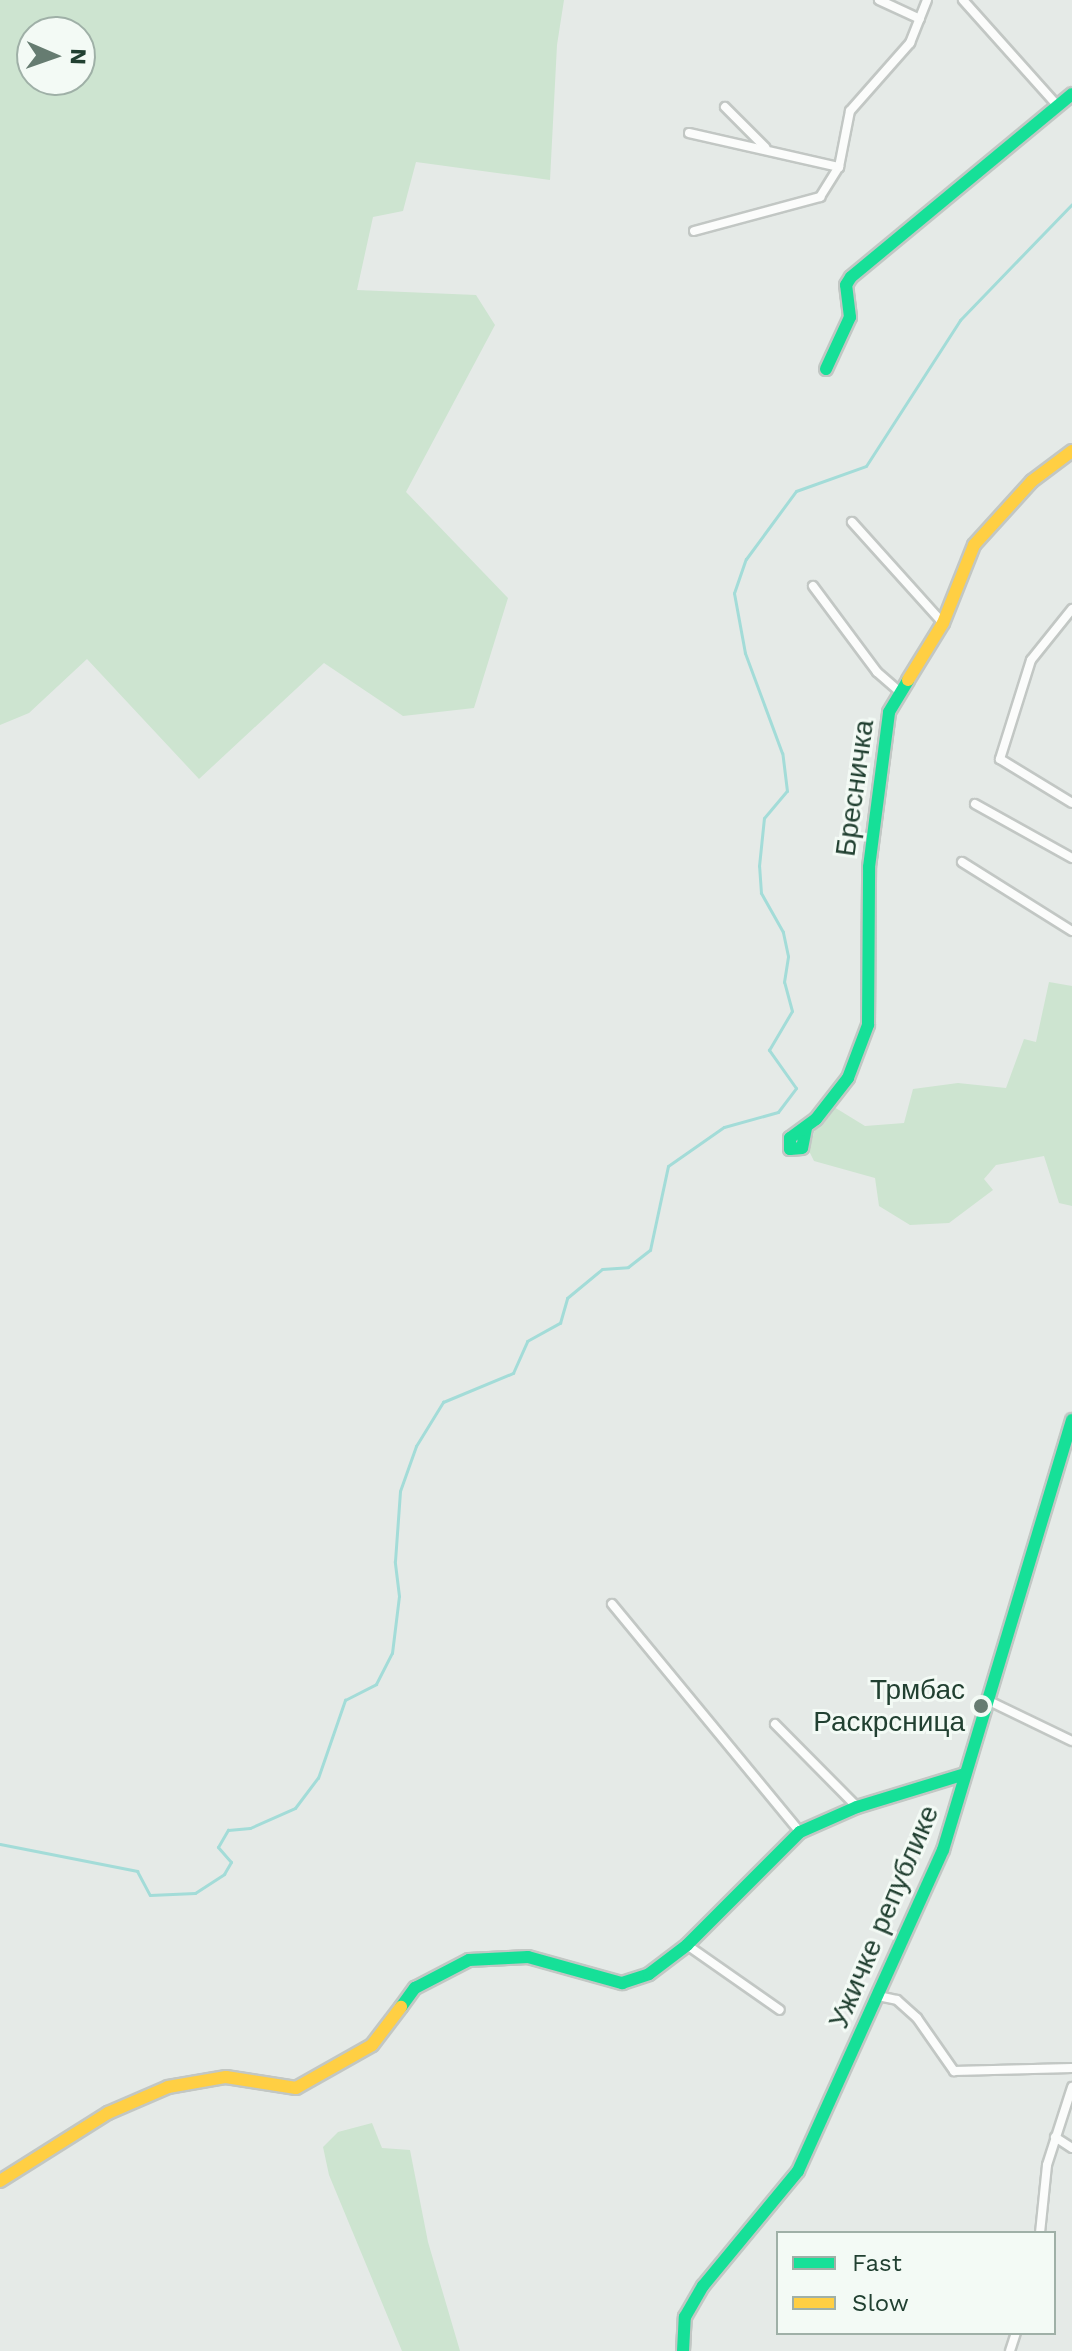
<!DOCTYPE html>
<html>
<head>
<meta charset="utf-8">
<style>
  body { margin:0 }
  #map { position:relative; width:1072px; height:2351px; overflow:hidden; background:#e5eae7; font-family:"Work Sans",sans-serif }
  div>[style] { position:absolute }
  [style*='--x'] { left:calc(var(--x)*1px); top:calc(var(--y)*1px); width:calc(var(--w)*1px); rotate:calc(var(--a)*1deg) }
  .green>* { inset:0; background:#cde4d0 }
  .stream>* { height:3px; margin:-1.5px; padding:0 1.5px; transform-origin:1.5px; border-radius:1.5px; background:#a3dcd8 }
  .roads { filter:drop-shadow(2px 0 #c2c7c4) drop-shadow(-2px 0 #c2c7c4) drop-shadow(0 2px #c2c7c4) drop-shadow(0 -2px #c2c7c4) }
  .street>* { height:8px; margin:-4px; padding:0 4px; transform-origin:4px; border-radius:4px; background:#fbfcfb }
  .fast>* { height:12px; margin:-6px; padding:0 6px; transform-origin:6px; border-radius:6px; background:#16e098 }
  .slow>* { height:12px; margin:-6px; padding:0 6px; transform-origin:6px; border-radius:6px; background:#ffcf43 }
  .dots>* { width:22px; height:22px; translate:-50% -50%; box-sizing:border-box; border:4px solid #f3faf5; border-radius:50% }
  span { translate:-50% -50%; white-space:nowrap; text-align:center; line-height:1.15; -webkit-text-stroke:6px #f3faf5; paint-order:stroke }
  .street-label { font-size:28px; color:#214031 }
  .poi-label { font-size:28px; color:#214031 }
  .right { translate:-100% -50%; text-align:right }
  .legend { position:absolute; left:776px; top:2231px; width:280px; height:104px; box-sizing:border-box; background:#f3faf5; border:2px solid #9fb0a7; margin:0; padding:10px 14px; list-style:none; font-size:24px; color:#214031 }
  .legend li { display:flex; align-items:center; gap:16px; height:40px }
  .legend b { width:40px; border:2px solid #9fb0a7 }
  .north { position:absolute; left:16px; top:16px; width:80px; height:80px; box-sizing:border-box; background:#f3faf5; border:2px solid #9fb0a7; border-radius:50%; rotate:92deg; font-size:22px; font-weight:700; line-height:32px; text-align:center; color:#214031 }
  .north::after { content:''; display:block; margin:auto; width:28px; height:36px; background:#667c71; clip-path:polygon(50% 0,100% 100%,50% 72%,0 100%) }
</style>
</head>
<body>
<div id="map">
  <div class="green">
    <i style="clip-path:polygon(evenodd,0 0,564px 0,557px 45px,550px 180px,416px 162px,403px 211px,373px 217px,357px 290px,476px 295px,495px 325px,406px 492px,508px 598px,474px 708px,403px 716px,324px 663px,199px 779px,87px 659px,29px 713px,0 725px,0 0,80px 32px,80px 80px,32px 80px,32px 32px,80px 32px)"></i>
    <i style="clip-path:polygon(1049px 982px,1072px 986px,1072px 1206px,1059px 1203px,1044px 1156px,996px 1165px,984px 1179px,993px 1190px,949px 1223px,910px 1225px,879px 1206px,875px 1178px,814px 1161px,809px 1151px,815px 1129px,834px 1107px,865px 1126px,904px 1123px,913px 1089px,958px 1083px,1006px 1088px,1024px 1039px,1036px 1042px)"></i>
    <i style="clip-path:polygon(372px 2123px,382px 2148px,410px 2150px,428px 2242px,460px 2351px,402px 2351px,329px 2175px,323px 2147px,338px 2132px)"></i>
  </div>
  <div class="stream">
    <i style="--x:0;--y:1844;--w:140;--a:11.1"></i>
    <i style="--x:137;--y:1871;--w:27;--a:62"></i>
    <i style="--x:150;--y:1895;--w:45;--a:-2.5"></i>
    <i style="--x:195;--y:1893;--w:35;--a:-33"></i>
    <i style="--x:224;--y:1874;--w:14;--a:-60"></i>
    <i style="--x:231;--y:1862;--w:20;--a:-131"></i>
    <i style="--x:218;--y:1847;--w:20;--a:-60"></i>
    <i style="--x:228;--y:1830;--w:22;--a:-5"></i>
    <i style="--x:250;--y:1828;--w:49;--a:-24"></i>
    <i style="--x:295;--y:1808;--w:38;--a:-53"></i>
    <i style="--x:318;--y:1778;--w:83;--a:-70.9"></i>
    <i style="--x:345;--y:1700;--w:35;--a:-27"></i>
    <i style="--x:376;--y:1684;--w:35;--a:-63"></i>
    <i style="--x:392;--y:1653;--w:57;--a:-83"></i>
    <i style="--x:399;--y:1596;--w:35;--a:-97"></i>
    <i style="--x:395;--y:1561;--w:70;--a:-85.9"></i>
    <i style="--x:400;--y:1491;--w:48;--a:-70.4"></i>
    <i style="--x:416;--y:1446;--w:52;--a:-58.5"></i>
    <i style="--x:443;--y:1402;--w:76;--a:-22.5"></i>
    <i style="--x:513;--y:1373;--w:35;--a:-66"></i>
    <i style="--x:527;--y:1341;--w:38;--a:-29"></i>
    <i style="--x:560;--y:1323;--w:26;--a:-74"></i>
    <i style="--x:567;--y:1298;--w:45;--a:-39.6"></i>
    <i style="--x:602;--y:1269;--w:26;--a:-4"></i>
    <i style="--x:628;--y:1267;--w:28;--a:-38"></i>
    <i style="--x:650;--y:1250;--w:86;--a:-77.9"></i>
    <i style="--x:668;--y:1166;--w:68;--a:-34.9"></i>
    <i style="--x:724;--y:1127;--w:56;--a:-15.5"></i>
    <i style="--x:778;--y:1112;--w:30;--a:-53"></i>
    <i style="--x:796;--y:1088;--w:47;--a:-125.4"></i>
    <i style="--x:769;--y:1050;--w:45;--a:-59.5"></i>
    <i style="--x:792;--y:1011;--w:30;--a:-105"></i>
    <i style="--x:784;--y:982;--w:26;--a:-81"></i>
    <i style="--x:788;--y:956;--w:25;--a:-102"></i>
    <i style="--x:783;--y:932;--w:45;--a:-119.4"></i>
    <i style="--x:761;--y:893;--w:27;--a:-94"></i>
    <i style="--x:759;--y:866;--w:48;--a:-84.1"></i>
    <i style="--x:764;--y:818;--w:35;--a:-50"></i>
    <i style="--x:787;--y:791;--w:38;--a:-97"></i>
    <i style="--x:782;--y:753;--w:107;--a:-110.3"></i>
    <i style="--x:745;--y:653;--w:61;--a:-100.4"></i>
    <i style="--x:734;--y:593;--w:36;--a:-71"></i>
    <i style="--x:746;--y:559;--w:84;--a:-53.7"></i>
    <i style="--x:796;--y:491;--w:74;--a:-19.7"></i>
    <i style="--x:866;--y:466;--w:174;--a:-57.2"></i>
    <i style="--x:960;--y:320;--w:161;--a:-46"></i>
  </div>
  <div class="roads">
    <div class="street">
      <i style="--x:879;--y:0;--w:45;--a:24.9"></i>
      <i style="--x:963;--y:0;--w:141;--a:48.2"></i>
      <i style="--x:725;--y:107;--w:57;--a:45"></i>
      <i style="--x:689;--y:133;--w:154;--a:12.8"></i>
      <i style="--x:694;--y:231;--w:131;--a:-15.1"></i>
      <i style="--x:820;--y:197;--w:36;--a:-58"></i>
      <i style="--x:839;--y:167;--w:57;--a:-78.9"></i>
      <i style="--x:850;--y:111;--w:91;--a:-48.6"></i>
      <i style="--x:910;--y:43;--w:46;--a:-68.4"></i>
      <i style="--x:852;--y:522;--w:136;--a:48"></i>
      <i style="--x:813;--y:586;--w:107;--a:53.3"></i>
      <i style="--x:877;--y:672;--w:29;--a:41"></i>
      <i style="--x:1072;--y:609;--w:65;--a:128.8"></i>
      <i style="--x:1031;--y:660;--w:104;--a:107.4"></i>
      <i style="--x:1000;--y:759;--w:84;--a:31.4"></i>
      <i style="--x:975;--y:804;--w:111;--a:29.1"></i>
      <i style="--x:962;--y:862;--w:130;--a:32.1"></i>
      <i style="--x:612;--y:1604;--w:296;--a:50.5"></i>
      <i style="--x:987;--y:1700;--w:94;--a:25.8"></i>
      <i style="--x:775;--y:1724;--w:117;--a:45.3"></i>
      <i style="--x:687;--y:1945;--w:113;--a:35"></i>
      <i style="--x:878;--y:1996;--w:19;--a:12"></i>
      <i style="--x:897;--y:2000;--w:27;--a:42"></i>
      <i style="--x:917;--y:2018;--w:65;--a:55.1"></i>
      <i style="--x:954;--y:2071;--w:118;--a:-1.5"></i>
      <i style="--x:1055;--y:2137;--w:20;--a:33"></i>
      <i style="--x:1040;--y:2233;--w:68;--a:-84.1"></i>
      <i style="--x:1047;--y:2165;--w:82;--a:-72.2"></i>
      <i style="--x:1010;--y:2351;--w:19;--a:-72"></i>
    </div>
    <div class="fast">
      <i style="--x:826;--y:369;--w:57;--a:-65.2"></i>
      <i style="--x:850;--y:317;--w:32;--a:-97"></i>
      <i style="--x:846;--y:285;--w:9;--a:-58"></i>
      <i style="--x:851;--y:277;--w:287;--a:-39.6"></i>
      <i style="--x:806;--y:1128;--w:20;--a:101"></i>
      <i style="--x:802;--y:1148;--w:12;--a:175"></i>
      <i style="--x:790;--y:1149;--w:11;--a:-90"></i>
      <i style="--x:790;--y:1138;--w:32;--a:-36"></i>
      <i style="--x:816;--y:1119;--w:52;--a:-52"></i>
      <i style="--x:848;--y:1078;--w:57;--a:-69.3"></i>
      <i style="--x:868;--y:1025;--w:158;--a:-89.6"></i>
      <i style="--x:869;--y:867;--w:156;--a:-82.6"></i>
      <i style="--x:889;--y:712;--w:37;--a:-59"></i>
      <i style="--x:401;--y:2007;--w:24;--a:-54"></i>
      <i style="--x:415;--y:1988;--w:61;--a:-27.4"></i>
      <i style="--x:469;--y:1960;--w:59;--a:-2.9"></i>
      <i style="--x:528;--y:1957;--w:98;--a:15.5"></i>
      <i style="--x:622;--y:1983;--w:28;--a:-18"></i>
      <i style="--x:649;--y:1974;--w:48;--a:-37.3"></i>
      <i style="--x:687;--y:1945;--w:160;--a:-45"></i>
      <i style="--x:800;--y:1832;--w:62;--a:-23.7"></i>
      <i style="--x:857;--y:1807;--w:113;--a:-17"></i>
      <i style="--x:683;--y:2351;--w:34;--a:-87"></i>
      <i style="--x:685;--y:2317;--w:36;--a:-60"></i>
      <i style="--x:703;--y:2286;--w:149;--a:-50.4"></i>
      <i style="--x:798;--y:2171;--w:352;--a:-65.7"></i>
      <i style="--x:943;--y:1850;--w:449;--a:-73.3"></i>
    </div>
    <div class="slow">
      <i style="--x:908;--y:680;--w:67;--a:-58.4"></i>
      <i style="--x:943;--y:623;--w:84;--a:-68.3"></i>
      <i style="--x:974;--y:545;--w:86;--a:-47.8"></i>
      <i style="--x:1032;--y:481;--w:50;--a:-36.9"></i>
      <i style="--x:0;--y:2181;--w:128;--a:-32.2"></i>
      <i style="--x:108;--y:2113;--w:65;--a:-23.4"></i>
      <i style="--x:168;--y:2087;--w:59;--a:-9.8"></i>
      <i style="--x:226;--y:2077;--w:71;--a:8.9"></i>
      <i style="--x:296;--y:2088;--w:87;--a:-29.5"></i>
      <i style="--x:372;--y:2045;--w:48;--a:-52.7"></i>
    </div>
  </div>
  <div class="dots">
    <i style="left:981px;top:1706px;background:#667c71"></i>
  </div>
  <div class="street-label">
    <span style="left:855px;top:788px;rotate:-82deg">Бресничка</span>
    <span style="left:884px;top:1917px;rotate:-67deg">Ужичке републике</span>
  </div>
  <div class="poi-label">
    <span class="right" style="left:965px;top:1706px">Трмбас<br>Раскрсница</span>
  </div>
  <ul class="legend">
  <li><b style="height:10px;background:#16e098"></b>Fast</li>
  <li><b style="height:10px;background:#ffcf43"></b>Slow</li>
  </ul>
  <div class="north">N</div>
</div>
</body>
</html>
